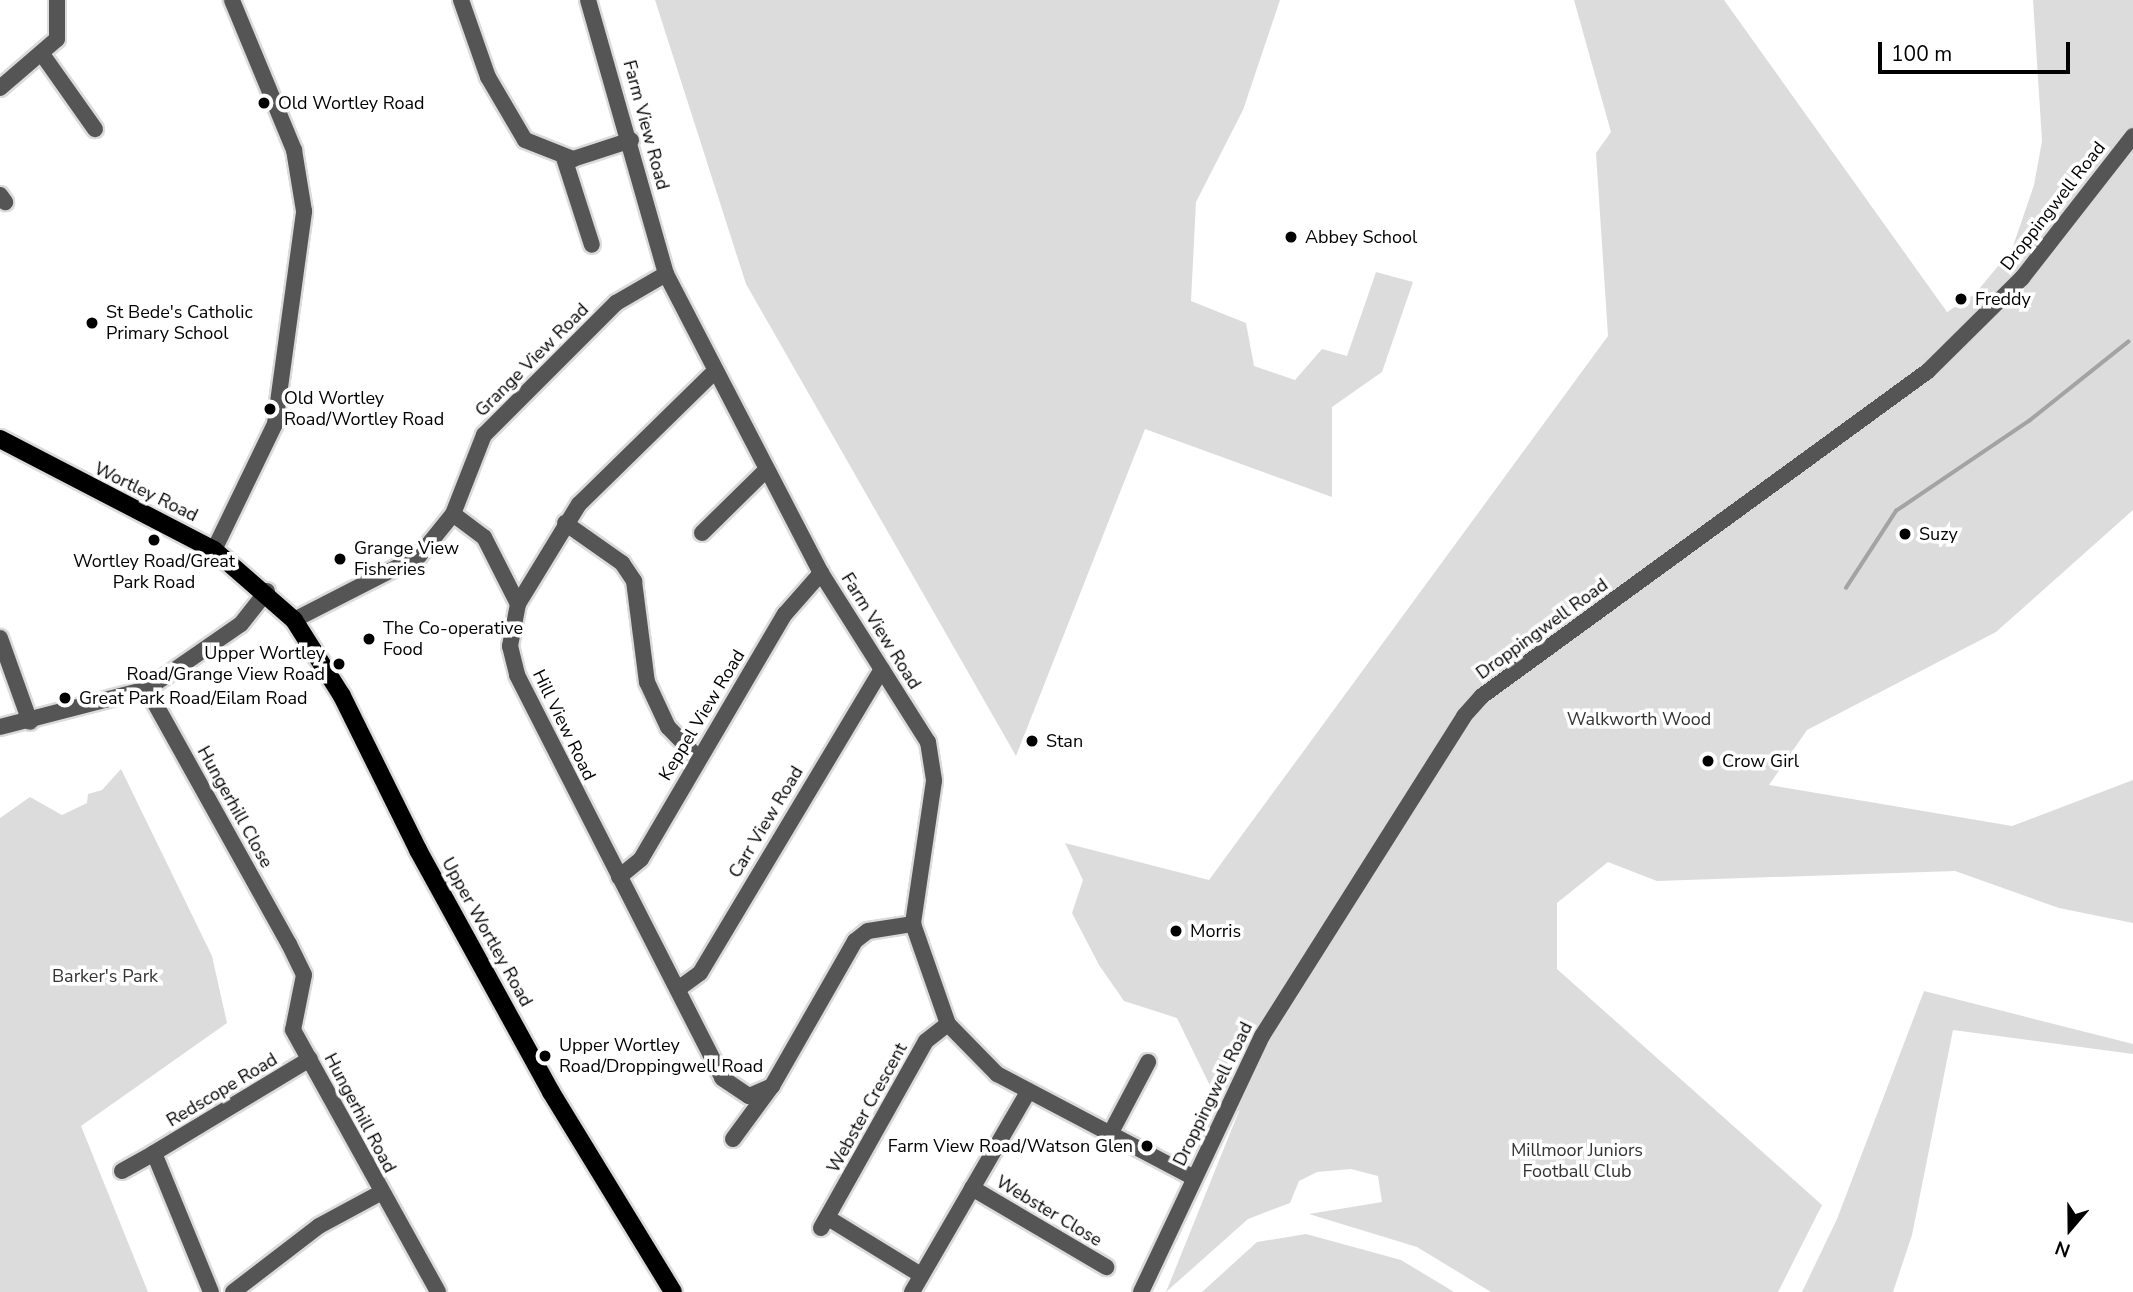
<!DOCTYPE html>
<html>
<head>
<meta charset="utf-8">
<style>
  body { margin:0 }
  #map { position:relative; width:2133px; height:1292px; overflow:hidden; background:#fff; font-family:"Nunito Sans",sans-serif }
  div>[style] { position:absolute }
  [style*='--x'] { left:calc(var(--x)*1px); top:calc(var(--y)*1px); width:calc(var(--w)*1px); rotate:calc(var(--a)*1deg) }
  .green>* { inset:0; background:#dcdcdc }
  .stream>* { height:3.5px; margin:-1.75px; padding:0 1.75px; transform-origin:1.75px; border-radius:1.75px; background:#a3a3a3 }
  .roads { filter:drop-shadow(2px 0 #dbdbdb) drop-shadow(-2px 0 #dbdbdb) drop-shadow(0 2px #dbdbdb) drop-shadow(0 -2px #dbdbdb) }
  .minor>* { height:16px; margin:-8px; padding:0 8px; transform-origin:8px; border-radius:8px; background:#555 }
  .major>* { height:18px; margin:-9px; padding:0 9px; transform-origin:9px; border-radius:9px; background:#000 }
  .dots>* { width:19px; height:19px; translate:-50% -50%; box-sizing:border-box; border:4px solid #fff; border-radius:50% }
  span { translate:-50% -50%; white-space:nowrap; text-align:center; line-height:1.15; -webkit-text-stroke:7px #fff; paint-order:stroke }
  .poi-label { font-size:18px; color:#000 }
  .left { translate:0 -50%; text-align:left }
  .right { translate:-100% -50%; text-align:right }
  .street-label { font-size:18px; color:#000 }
  .park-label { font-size:18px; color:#333 }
  .north { position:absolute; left:2035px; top:1194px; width:70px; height:70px; -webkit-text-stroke:5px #fff; paint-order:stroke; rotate:200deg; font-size:19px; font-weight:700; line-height:28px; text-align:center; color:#000 }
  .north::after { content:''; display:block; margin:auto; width:24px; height:32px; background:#000; clip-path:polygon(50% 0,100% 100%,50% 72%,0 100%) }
  .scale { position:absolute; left:1878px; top:42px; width:192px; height:32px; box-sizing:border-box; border:4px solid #000; border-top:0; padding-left:9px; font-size:21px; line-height:24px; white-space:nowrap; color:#000; -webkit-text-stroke:5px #fff; paint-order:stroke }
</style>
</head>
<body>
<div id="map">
  <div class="green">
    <i style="clip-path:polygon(655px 0,1280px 0,1243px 110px,1196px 202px,1191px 301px,1246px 323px,1254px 366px,1295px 380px,1322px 349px,1347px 356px,1376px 272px,1413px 282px,1382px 372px,1332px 407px,1332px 497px,1145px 429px,1016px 756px,746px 284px)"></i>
    <i style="clip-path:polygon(1574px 0,1724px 0,1947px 312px,1975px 294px,2012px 249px,2034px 185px,2042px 141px,2033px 0,2133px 0,2133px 510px,1996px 632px,1807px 730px,1769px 785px,2012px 826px,2133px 780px,2133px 923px,2059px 908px,1955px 871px,1657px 881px,1608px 862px,1557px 903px,1557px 969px,1822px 1205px,1778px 1292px,1491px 1292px,1417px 1247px,1309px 1214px,1382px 1202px,1378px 1176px,1351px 1169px,1317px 1172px,1299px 1181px,1290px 1203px,1248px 1219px,1166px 1292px,1239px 1111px,1215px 1096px,1177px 1018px,1124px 1001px,1099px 965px,1072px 913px,1083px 880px,1065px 843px,1209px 880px,1608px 336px,1596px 153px,1611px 132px)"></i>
    <i style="clip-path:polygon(121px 769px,212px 956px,227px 1023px,81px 1126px,148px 1292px,0 1292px,0 818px,30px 797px,62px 815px,87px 803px,88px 794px,102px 790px)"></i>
    <i style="clip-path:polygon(1924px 991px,2133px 1044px,2133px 1054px,1953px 1030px,1912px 1235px,1893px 1292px,1802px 1292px,1837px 1219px)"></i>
    <i style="clip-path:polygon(1306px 1234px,1401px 1260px,1454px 1292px,1202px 1292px,1257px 1242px)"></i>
  </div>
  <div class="stream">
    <i style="--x:1846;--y:588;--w:92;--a:-57"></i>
    <i style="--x:1896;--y:511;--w:161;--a:-34.1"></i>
    <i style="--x:2029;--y:421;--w:127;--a:-38.6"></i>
  </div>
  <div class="roads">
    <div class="minor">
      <i style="--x:461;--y:0;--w:82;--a:70.7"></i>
      <i style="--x:488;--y:77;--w:73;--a:59.6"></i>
      <i style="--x:525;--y:140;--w:52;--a:21.6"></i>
      <i style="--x:573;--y:159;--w:61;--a:-18.1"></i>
      <i style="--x:588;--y:0;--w:285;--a:74.1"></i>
      <i style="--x:666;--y:274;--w:337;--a:62.6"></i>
      <i style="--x:821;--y:573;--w:200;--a:57.7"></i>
      <i style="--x:928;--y:742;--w:39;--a:81"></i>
      <i style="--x:934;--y:781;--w:145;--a:98.4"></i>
      <i style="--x:913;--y:924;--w:106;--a:70.7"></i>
      <i style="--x:948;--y:1024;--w:70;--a:45.6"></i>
      <i style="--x:997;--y:1074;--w:223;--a:27.8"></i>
      <i style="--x:42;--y:54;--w:92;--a:54.8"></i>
      <i style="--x:0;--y:88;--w:75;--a:-40.7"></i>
      <i style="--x:57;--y:39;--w:39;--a:-90"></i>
      <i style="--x:564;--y:158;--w:91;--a:72.2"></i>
      <i style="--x:0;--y:195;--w:9;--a:54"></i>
      <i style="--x:714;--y:372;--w:189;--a:135.6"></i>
      <i style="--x:579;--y:504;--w:117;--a:121.4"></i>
      <i style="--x:518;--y:604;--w:43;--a:100.8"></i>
      <i style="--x:510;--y:646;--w:30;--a:76"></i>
      <i style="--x:517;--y:675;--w:452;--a:63"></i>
      <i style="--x:722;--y:1078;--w:32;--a:34"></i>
      <i style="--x:749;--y:1096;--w:25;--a:-23"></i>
      <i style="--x:453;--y:514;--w:39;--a:37"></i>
      <i style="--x:484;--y:537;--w:75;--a:63.1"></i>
      <i style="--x:565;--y:523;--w:70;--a:35.1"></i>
      <i style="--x:622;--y:563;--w:22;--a:56"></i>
      <i style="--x:634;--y:581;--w:102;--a:82.7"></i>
      <i style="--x:647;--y:682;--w:50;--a:65"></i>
      <i style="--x:668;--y:727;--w:43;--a:45.9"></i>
      <i style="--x:702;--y:533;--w:90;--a:-44.5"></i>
      <i style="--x:214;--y:550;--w:140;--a:-64.2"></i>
      <i style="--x:275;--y:424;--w:215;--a:-82.2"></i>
      <i style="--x:304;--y:211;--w:62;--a:-99.3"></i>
      <i style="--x:294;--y:150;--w:162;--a:-112.5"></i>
      <i style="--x:294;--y:620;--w:140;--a:-27.1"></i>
      <i style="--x:419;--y:556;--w:54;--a:-51"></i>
      <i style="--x:453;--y:514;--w:85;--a:-68.6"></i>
      <i style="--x:484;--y:435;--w:187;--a:-45"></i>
      <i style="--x:616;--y:303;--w:58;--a:-30.1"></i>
      <i style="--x:0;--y:638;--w:89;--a:70.3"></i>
      <i style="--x:147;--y:689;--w:292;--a:60.9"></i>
      <i style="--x:289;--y:944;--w:34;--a:64"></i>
      <i style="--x:304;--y:975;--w:56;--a:101.3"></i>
      <i style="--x:293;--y:1030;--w:299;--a:61"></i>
      <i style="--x:0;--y:727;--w:152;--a:-14.5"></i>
      <i style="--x:147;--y:689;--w:114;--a:-34.7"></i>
      <i style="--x:241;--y:624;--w:42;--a:-51.8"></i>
      <i style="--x:619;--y:877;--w:28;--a:-39"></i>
      <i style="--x:641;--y:859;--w:284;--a:-59.6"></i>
      <i style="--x:785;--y:614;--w:55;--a:-48.7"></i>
      <i style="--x:678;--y:989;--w:27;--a:-36"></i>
      <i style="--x:700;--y:973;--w:354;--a:-59.1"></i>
      <i style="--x:1108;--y:1138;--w:86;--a:-62.2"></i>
      <i style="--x:733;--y:1139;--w:66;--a:-53.7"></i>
      <i style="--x:772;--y:1086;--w:167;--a:-60.2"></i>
      <i style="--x:855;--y:941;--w:16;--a:-38"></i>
      <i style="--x:868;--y:931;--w:46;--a:-8.8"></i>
      <i style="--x:122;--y:1171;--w:37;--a:-29"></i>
      <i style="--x:972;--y:1188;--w:156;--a:30.5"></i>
      <i style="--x:828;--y:1218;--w:109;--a:31.5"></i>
      <i style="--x:821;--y:1228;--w:214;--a:-60.7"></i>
      <i style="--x:926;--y:1041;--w:28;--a:-38"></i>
      <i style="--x:211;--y:1292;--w:150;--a:-112.3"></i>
      <i style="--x:154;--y:1153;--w:182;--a:-31.1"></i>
      <i style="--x:233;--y:1292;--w:108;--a:-37.5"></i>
      <i style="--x:319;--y:1226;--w:69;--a:-28.4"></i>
      <i style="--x:912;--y:1292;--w:231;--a:-59.9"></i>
      <i style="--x:1141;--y:1292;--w:283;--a:-64.7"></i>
      <i style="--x:1262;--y:1036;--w:378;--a:-57.7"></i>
      <i style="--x:1464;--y:716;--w:27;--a:-48"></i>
      <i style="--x:1482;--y:696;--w:552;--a:-36.08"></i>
      <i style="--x:1928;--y:371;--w:132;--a:-44.7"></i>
      <i style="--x:2022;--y:278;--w:180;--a:-52"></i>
    </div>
    <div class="major">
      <i style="--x:0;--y:439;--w:241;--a:27.4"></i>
      <i style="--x:214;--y:550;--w:106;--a:41.2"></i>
      <i style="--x:294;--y:620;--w:90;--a:57.7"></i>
      <i style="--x:342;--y:696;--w:172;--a:63.7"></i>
      <i style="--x:418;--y:850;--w:276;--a:61.2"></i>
      <i style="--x:551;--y:1092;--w:234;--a:58.6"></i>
    </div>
  </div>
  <div class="dots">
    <i style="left:264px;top:103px;background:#000"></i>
    <i style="left:1291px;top:237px;background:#000"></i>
    <i style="left:1961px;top:299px;background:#000"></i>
    <i style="left:92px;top:323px;background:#000"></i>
    <i style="left:270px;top:409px;background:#000"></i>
    <i style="left:1905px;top:534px;background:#000"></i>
    <i style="left:154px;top:540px;background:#000"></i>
    <i style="left:340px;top:559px;background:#000"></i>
    <i style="left:369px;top:639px;background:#000"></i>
    <i style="left:339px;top:664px;background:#000"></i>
    <i style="left:65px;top:698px;background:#000"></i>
    <i style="left:1032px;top:741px;background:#000"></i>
    <i style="left:1708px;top:761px;background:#000"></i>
    <i style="left:1176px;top:931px;background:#000"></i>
    <i style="left:545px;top:1056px;background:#000"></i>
    <i style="left:1147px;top:1146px;background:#000"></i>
  </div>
  <div class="poi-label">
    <span class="left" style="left:278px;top:103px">Old Wortley Road</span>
    <span class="left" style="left:1305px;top:237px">Abbey School</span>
    <span class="left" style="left:1975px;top:299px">Freddy</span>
    <span class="left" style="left:106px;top:323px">St Bede's Catholic<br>Primary School</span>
    <span class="left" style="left:284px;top:409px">Old Wortley<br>Road/Wortley Road</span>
    <span class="left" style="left:1919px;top:534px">Suzy</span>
    <span class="left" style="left:354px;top:559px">Grange View<br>Fisheries</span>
    <span style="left:154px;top:572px">Wortley Road/Great<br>Park Road</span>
    <span class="left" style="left:383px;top:639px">The Co-operative<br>Food</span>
    <span class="right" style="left:325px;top:664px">Upper Wortley<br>Road/Grange View Road</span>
    <span class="left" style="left:79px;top:698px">Great Park Road/Eilam Road</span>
    <span class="left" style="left:1046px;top:741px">Stan</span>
    <span class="left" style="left:1722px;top:761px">Crow Girl</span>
    <span class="left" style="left:1190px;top:931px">Morris</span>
    <span class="left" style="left:559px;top:1056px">Upper Wortley<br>Road/Droppingwell Road</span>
    <span class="right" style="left:1133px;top:1146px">Farm View Road/Watson Glen</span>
  </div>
  <div class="street-label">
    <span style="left:646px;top:125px;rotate:75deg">Farm View Road</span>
    <span style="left:2053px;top:206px;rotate:-52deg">Droppingwell Road</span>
    <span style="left:532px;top:360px;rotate:-45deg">Grange View Road</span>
    <span style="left:146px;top:492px;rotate:26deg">Wortley Road</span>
    <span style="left:1542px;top:629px;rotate:-36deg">Droppingwell Road</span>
    <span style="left:881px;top:631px;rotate:58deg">Farm View Road</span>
    <span style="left:702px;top:715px;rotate:-59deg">Keppel View Road</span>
    <span style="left:564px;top:725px;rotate:64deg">Hill View Road</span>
    <span style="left:235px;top:807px;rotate:61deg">Hungerhill Close</span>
    <span style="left:766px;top:822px;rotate:-59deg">Carr View Road</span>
    <span style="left:487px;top:932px;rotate:61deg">Upper Wortley Road</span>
    <span style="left:222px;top:1090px;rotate:-31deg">Redscope Road</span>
    <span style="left:1213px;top:1094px;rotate:-64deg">Droppingwell Road</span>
    <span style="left:867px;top:1108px;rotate:-61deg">Webster Crescent</span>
    <span style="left:360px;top:1113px;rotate:62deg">Hungerhill Road</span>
    <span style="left:1049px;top:1211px;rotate:31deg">Webster Close</span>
  </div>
  <div class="park-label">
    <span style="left:1639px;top:719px">Walkworth Wood</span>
    <span style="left:105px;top:976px">Barker's Park</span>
    <span style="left:1577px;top:1161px">Millmoor Juniors<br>Football Club</span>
  </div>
  <div class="north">N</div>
  <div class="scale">100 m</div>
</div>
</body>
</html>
